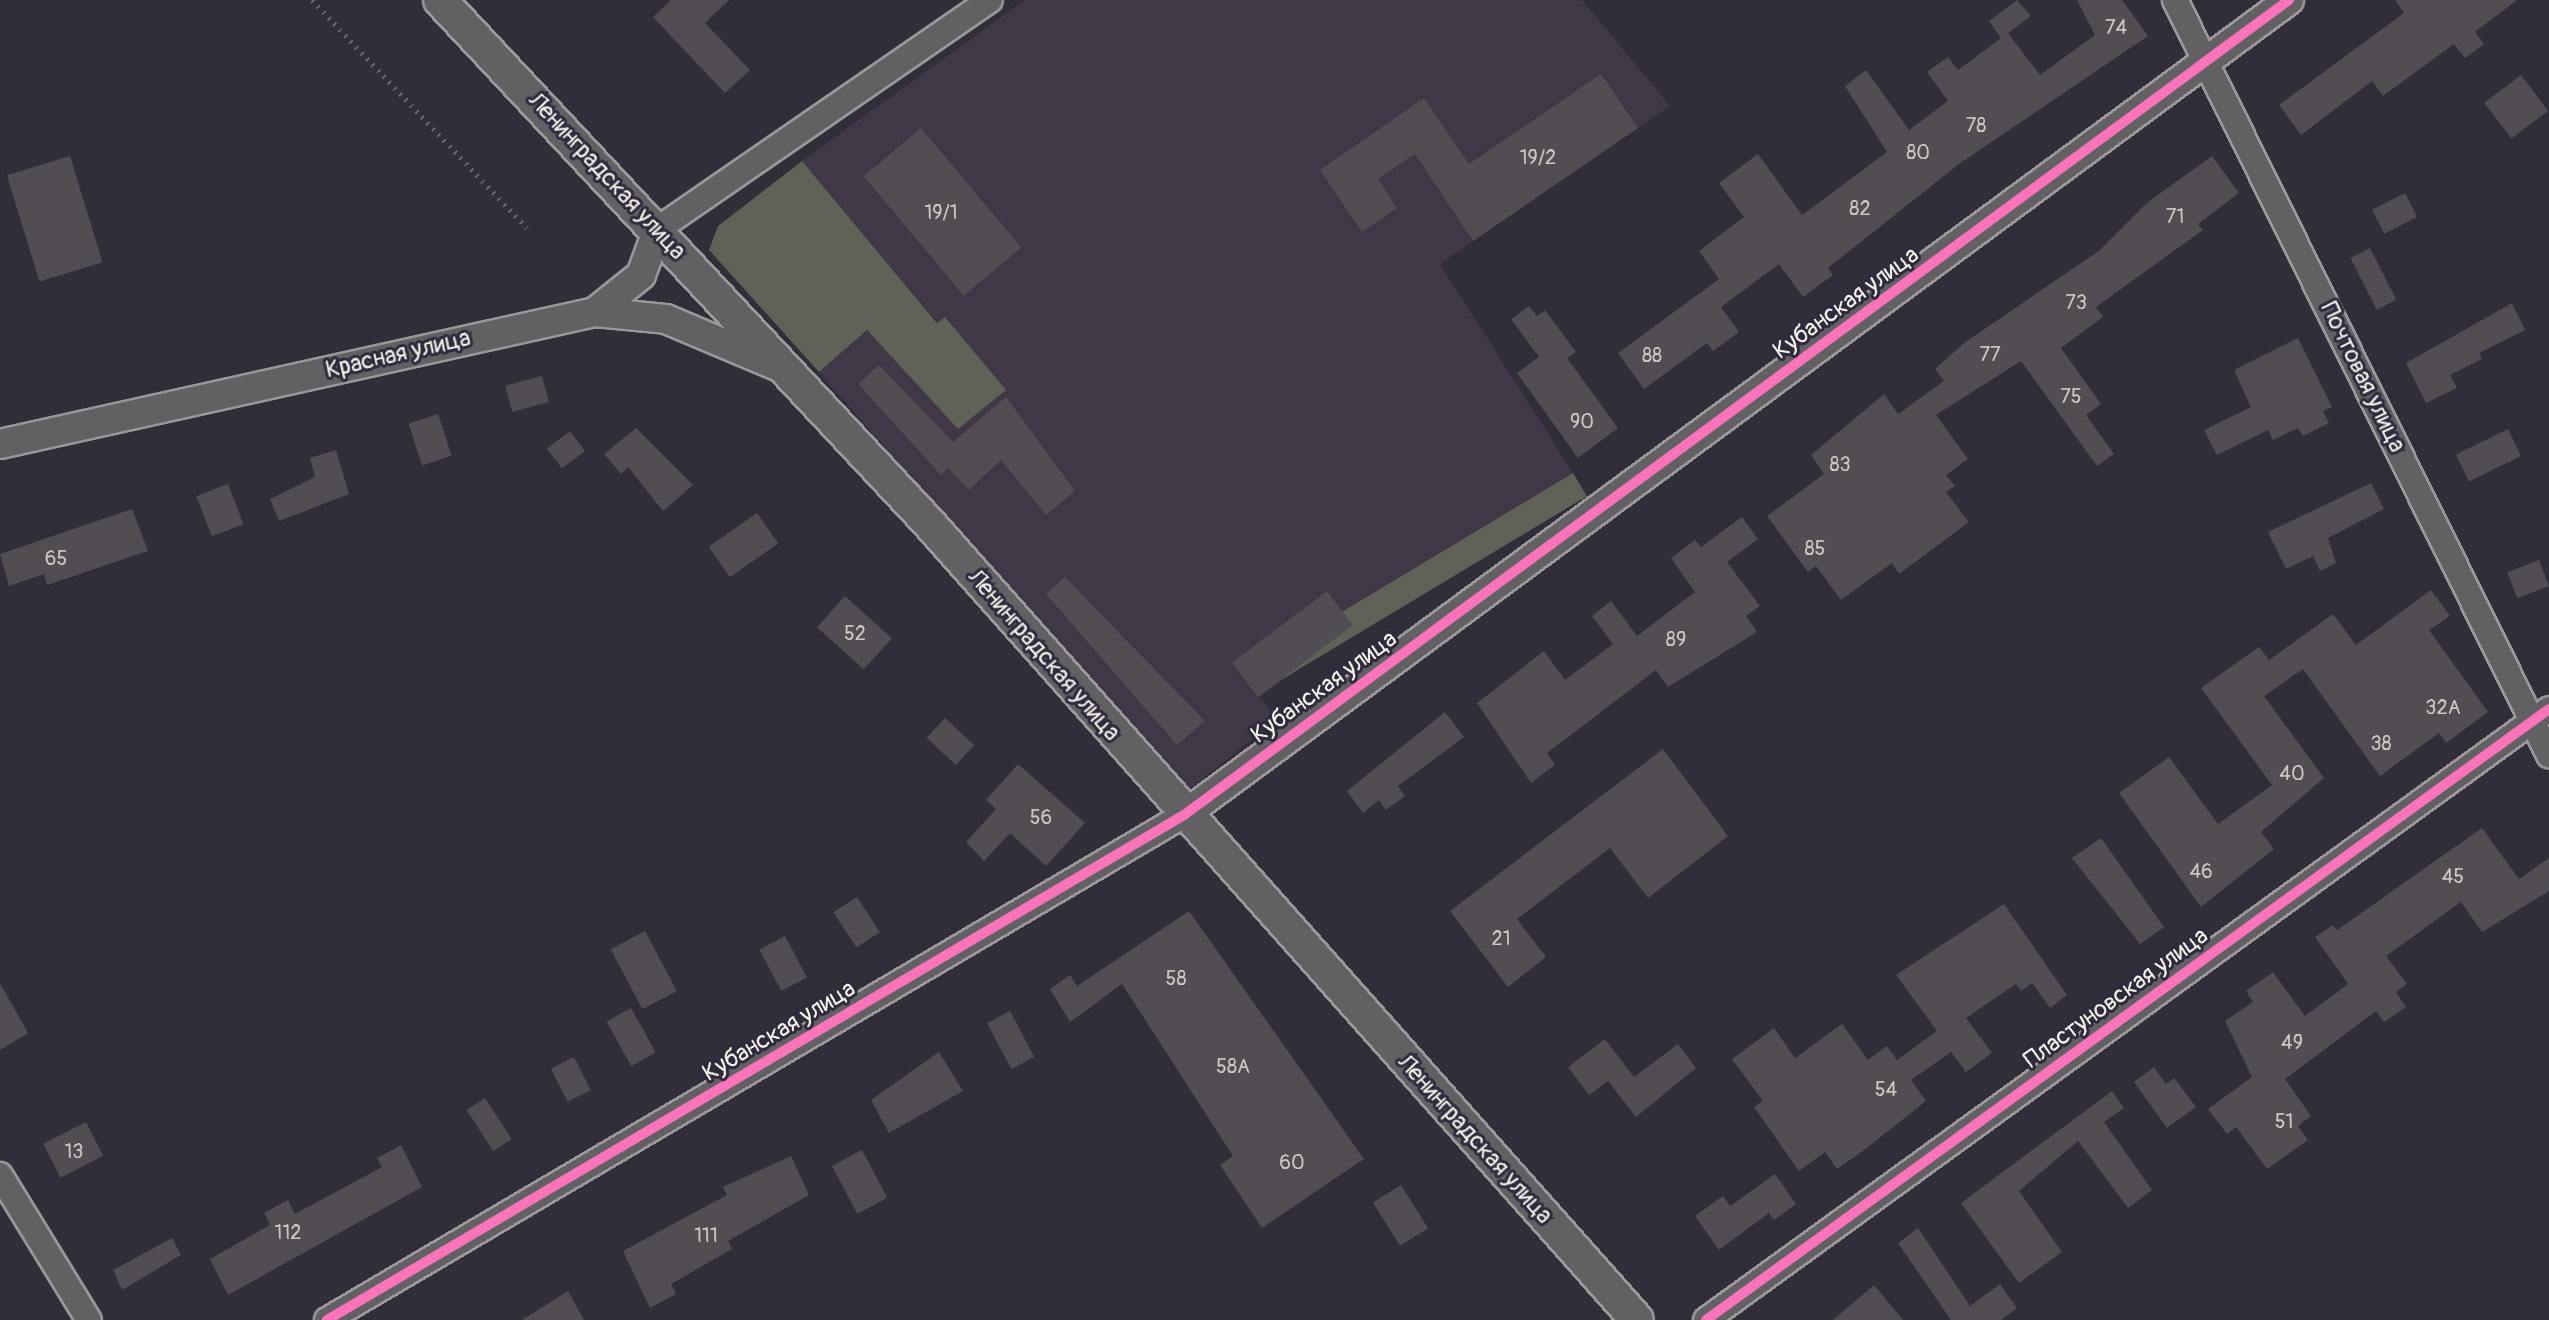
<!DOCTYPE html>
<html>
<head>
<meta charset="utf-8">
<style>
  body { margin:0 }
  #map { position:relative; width:2549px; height:1320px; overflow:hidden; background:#312e39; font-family:Pangolin,sans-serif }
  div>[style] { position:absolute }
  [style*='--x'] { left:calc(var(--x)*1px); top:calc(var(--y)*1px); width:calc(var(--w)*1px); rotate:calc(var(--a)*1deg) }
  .built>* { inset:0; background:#413847 }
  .green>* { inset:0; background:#606257; transform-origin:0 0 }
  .building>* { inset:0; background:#524c53; transform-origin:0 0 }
  .path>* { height:5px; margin-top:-2.5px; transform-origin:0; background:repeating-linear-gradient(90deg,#68666b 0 2px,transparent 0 8px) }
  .roads { filter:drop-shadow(2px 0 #9a989b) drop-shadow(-2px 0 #9a989b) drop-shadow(0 2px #9a989b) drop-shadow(0 -2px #9a989b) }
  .minor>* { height:24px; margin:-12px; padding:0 12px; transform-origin:12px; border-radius:12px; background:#626063 }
  .tertiary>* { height:28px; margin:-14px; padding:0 14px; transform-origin:14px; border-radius:14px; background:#626063 }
  .secondary>* { height:32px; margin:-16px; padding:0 16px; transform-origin:16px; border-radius:16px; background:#626063 }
  .cycleway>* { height:10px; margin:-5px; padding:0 5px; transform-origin:5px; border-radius:5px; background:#fb73b8 }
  span { translate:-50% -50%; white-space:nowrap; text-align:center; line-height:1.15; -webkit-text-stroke:6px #2f2a3d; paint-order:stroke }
  .number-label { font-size:20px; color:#ccc8c3 }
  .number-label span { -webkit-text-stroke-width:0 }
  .street-label { font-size:24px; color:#f4f1e8 }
</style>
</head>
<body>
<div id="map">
  <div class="built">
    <i style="clip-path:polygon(1025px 0,1582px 0,1670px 106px,1440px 264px,1573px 473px,1259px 697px,1277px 719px,1185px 793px,819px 372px,867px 330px,958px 429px,945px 317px,938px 323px,802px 161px)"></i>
  </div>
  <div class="green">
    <i style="clip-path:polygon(802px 161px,937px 323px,945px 317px,1006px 390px,958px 429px,867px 330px,819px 372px,709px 250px,718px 226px)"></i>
    <i style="left:1573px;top:473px;width:27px;height:386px;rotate:59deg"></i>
  </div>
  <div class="building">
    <i style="clip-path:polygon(671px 0,729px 0,705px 23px,750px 70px,725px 93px,653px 17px)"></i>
    <i style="clip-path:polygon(2017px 0,2031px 16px,2008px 33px,2040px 75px,2095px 35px,2077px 0,2122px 0,2148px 36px,1959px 164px,1828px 268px,1833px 275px,1803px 297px,1779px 264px,1721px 307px,1739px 332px,1713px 351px,1707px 343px,1644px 389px,1618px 353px,1719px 279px,1699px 251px,1744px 217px,1719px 183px,1758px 154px,1802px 215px,1887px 152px,1845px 86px,1866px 70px,1909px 130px,1948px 101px,1927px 72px,1948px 57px,1958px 70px,2001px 38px,1989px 21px)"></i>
    <i style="clip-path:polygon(2395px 0,2517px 0,2475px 32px,2484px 44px,2465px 58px,2454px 44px,2383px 96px,2372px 81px,2301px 135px,2279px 105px,2404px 13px)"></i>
    <i style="clip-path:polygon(1601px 74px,1638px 128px,1473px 241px,1415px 154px,1378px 179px,1397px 208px,1362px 232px,1320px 170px,1424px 98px,1469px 164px)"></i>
    <i style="left:2521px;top:75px;width:45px;height:46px;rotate:53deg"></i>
    <i style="left:921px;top:128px;width:156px;height:75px;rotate:50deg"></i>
    <i style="left:70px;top:156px;width:111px;height:66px;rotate:73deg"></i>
    <i style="clip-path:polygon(2212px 156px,2239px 193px,2198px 224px,2203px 230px,2096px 307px,2103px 317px,2061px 348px,2101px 404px,2086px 415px,2114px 454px,2097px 466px,2021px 361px,1936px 415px,1968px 459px,1946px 475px,1955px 486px,1946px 492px,1969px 522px,1899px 574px,1892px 563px,1841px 600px,1816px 566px,1808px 572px,1767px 516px,1824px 474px,1811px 455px,1884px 394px,1898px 414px,1944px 381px,1935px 369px,1964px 343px,2100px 250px,2148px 202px)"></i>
    <i style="left:2405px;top:193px;width:27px;height:37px;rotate:63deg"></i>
    <i style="left:2370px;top:248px;width:58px;height:22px;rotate:63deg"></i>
    <i style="clip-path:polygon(2512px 303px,2525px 330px,2479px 353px,2482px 359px,2450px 375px,2457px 388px,2426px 403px,2406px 363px)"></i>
    <i style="clip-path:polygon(1529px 306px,1537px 316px,1545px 310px,1576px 352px,1567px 358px,1618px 428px,1578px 458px,1517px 373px,1539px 357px,1511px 319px)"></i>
    <i style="clip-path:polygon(2298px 338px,2332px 407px,2323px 411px,2329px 423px,2303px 436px,2298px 428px,2273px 440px,2268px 430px,2217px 455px,2204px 430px,2251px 407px,2234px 370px)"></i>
    <i style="clip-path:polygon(879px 365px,953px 442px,1006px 397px,1075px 491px,1046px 515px,1001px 460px,969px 490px,948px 468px,941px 475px,858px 384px)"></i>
    <i style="left:542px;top:376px;width:27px;height:38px;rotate:75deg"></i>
    <i style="left:438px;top:414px;width:44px;height:31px;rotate:72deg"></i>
    <i style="clip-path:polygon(636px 428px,693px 485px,663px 511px,628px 467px,621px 474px,604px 454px)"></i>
    <i style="left:2508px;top:429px;width:30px;height:58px;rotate:64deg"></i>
    <i style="left:570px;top:431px;width:25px;height:29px;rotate:53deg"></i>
    <i style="clip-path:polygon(336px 450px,349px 494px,279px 521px,270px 499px,315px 477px,310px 458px)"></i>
    <i style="clip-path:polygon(2371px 483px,2384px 509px,2328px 538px,2336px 563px,2320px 571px,2313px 556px,2286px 569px,2268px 532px)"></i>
    <i style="left:228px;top:484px;width:43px;height:34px;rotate:69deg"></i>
    <i style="clip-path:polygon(132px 509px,148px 551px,47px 585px,44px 574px,9px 586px,0 554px)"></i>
    <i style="left:757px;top:513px;width:37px;height:59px;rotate:55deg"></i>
    <i style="clip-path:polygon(1742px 517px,1758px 539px,1727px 562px,1760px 606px,1746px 616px,1757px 632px,1668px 687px,1656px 670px,1547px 753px,1555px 765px,1531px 783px,1477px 703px,1544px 651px,1565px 680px,1613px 644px,1592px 616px,1611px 601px,1637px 636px,1695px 592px,1671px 558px,1695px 540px,1701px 547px)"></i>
    <i style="left:2539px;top:560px;width:28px;height:34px;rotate:69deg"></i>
    <i style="clip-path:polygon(1065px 577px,1205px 721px,1177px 745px,1046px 594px)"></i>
    <i style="clip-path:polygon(2431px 590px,2450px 616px,2429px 630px,2488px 712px,2446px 743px,2439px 733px,2380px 776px,2303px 669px,2264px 696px,2324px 778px,2261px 832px,2274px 849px,2201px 907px,2119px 793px,2169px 757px,2218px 824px,2272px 785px,2201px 688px,2259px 647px,2269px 660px,2333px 614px,2356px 645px)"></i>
    <i style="left:1327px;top:591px;width:43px;height:119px;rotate:53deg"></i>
    <i style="left:845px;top:596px;width:63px;height:42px;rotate:42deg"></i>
    <i style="clip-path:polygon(1445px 712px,1464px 737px,1398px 786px,1405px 796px,1386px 810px,1379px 800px,1363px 813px,1347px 791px)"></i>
    <i style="left:945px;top:718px;width:40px;height:27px;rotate:43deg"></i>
    <i style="clip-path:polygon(1663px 749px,1728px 836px,1648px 898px,1610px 848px,1517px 919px,1546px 957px,1508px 987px,1450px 911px)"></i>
    <i style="clip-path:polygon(1018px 764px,1085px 823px,1046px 866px,1010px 833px,984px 861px,966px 842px,996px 809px,986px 800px)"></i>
    <i style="clip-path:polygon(2482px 828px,2519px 879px,2549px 858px,2549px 891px,2482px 932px,2461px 902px,2386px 956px,2407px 984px,2396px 992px,2406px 1007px,2384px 1022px,2376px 1011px,2285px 1079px,2311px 1116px,2298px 1126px,2308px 1140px,2267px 1169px,2236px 1127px,2227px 1134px,2208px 1109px,2252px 1077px,2225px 1021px,2253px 1002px,2246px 991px,2273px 972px,2305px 1016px,2348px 984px,2315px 937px,2333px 925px,2337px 930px)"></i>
    <i style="clip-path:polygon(2101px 838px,2164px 927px,2140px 944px,2072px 858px)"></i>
    <i style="left:857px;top:897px;width:42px;height:28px;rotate:57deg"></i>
    <i style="clip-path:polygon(2004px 904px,2067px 995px,2050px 1008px,2032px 983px,2021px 991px,2016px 984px,1966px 1018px,1992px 1053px,1966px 1072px,1951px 1052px,1911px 1080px,1926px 1101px,1863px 1151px,1837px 1169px,1825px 1152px,1799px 1171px,1754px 1107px,1763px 1101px,1732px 1059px,1774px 1028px,1795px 1058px,1842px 1024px,1868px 1060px,1887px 1046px,1897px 1060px,1937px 1031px,1896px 975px)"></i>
    <i style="clip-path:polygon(1189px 911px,1364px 1159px,1262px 1228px,1220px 1165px,1233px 1156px,1122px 984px,1070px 1022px,1050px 989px,1070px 975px,1077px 986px)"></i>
    <i style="left:645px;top:931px;width:68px;height:39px;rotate:62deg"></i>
    <i style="left:785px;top:936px;width:47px;height:29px;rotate:62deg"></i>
    <i style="clip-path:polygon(0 983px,28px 1033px,0 1050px)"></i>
    <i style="left:631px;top:1008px;width:51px;height:28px;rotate:61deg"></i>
    <i style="left:1010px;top:1011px;width:52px;height:26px;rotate:62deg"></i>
    <i style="clip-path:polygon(1605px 1039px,1634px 1077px,1678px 1044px,1696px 1068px,1636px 1117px,1608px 1081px,1589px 1095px,1568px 1067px)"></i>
    <i style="clip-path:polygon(939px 1052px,963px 1091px,889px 1133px,871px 1100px)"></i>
    <i style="left:574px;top:1057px;width:37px;height:26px;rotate:63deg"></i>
    <i style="clip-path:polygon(2154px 1067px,2166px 1084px,2174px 1078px,2196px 1107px,2167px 1128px,2134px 1082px)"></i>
    <i style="clip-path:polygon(2112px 1091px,2124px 1108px,2104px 1122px,2152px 1190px,2128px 1208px,2078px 1141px,2019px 1191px,2062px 1252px,2019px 1283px,1961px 1203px)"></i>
    <i style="left:485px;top:1098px;width:49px;height:22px;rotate:57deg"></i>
    <i style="left:86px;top:1122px;width:38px;height:48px;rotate:63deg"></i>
    <i style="clip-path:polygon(401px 1145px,422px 1187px,228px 1295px,210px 1259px,270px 1225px,264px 1213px,288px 1200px,295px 1214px,382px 1167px,377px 1158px)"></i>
    <i style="left:862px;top:1150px;width:54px;height:34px;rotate:62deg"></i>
    <i style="clip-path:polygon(791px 1156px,809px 1195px,728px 1241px,732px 1249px,671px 1284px,676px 1294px,650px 1308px,623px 1251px,727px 1195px,723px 1187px)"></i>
    <i style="clip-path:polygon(1775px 1174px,1796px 1204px,1774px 1220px,1769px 1213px,1719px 1250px,1695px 1216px,1723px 1196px,1730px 1206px)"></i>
    <i style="left:1401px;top:1185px;width:51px;height:33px;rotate:58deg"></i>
    <i style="clip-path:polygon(1918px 1228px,1970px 1306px,2000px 1284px,2017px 1308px,2001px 1320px,1951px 1320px,1898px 1243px)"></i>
    <i style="clip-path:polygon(172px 1238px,181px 1255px,122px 1290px,113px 1270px)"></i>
    <i style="clip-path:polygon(1874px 1285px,1903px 1320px,1833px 1320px)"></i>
    <i style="clip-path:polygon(568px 1291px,584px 1320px,522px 1320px)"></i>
  </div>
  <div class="path">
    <i style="--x:312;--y:0;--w:313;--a:46.7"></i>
  </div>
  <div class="roads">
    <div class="minor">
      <i style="--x:2175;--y:0;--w:843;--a:63.65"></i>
      <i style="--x:658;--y:229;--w:403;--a:-34.6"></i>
      <i style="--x:0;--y:1175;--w:170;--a:58.5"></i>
      <i style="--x:327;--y:1320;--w:995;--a:-30.51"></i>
      <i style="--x:1706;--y:1320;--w:1041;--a:-35.93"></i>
    </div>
    <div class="tertiary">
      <i style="--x:595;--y:312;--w:59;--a:-38.8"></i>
      <i style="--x:641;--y:275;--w:49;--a:-69.7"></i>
      <i style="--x:0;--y:444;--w:609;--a:-12.51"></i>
      <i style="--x:595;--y:312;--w:71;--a:5.6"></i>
      <i style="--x:666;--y:319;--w:126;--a:22.9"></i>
      <i style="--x:1184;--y:815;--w:1373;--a:-36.41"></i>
    </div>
    <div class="secondary">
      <i style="--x:440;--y:0;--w:715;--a:46.93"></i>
      <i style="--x:928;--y:522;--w:1067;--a:48.38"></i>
    </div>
  </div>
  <div class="cycleway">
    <i style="--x:327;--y:1320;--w:995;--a:-30.51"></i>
    <i style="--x:1184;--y:815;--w:1373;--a:-36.41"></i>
    <i style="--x:1706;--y:1320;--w:1041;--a:-35.93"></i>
  </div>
  <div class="number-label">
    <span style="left:2116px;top:27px">74</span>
    <span style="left:1976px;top:125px">78</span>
    <span style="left:1918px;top:152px">80</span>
    <span style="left:1538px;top:157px">19/2</span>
    <span style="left:1860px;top:208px">82</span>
    <span style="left:941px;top:212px">19/1</span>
    <span style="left:2175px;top:216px">71</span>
    <span style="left:2076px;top:302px">73</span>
    <span style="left:1990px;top:354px">77</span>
    <span style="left:1652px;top:355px">88</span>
    <span style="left:2071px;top:396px">75</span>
    <span style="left:1582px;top:421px">90</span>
    <span style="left:1840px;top:464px">83</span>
    <span style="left:1815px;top:548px">85</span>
    <span style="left:56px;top:558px">65</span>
    <span style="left:855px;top:633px">52</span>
    <span style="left:1676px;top:639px">89</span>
    <span style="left:2443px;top:707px">32А</span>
    <span style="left:2381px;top:743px">38</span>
    <span style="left:2292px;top:773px">40</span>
    <span style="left:1041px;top:817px">56</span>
    <span style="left:2201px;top:871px">46</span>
    <span style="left:2453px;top:876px">45</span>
    <span style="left:1501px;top:938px">21</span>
    <span style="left:1176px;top:978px">58</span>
    <span style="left:2292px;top:1042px">49</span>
    <span style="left:1233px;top:1066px">58А</span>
    <span style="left:1886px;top:1089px">54</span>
    <span style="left:2284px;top:1121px">51</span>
    <span style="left:74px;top:1151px">13</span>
    <span style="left:1292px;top:1162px">60</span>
    <span style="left:288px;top:1232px">112</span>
    <span style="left:706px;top:1235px">111</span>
  </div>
  <div class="street-label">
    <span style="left:607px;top:176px;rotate:47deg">Ленинградская улица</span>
    <span style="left:1846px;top:303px;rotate:-36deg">Кубанская улица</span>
    <span style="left:398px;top:354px;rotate:-13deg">Красная улица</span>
    <span style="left:2363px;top:377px;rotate:64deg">Почтовая улица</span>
    <span style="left:1044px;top:655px;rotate:49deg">Ленинградская улица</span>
    <span style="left:1324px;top:687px;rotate:-36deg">Кубанская улица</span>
    <span style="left:2116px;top:998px;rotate:-36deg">Пластуновская улица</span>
    <span style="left:779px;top:1031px;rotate:-31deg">Кубанская улица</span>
    <span style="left:1475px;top:1139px;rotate:48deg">Ленинградская улица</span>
  </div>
</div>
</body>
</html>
